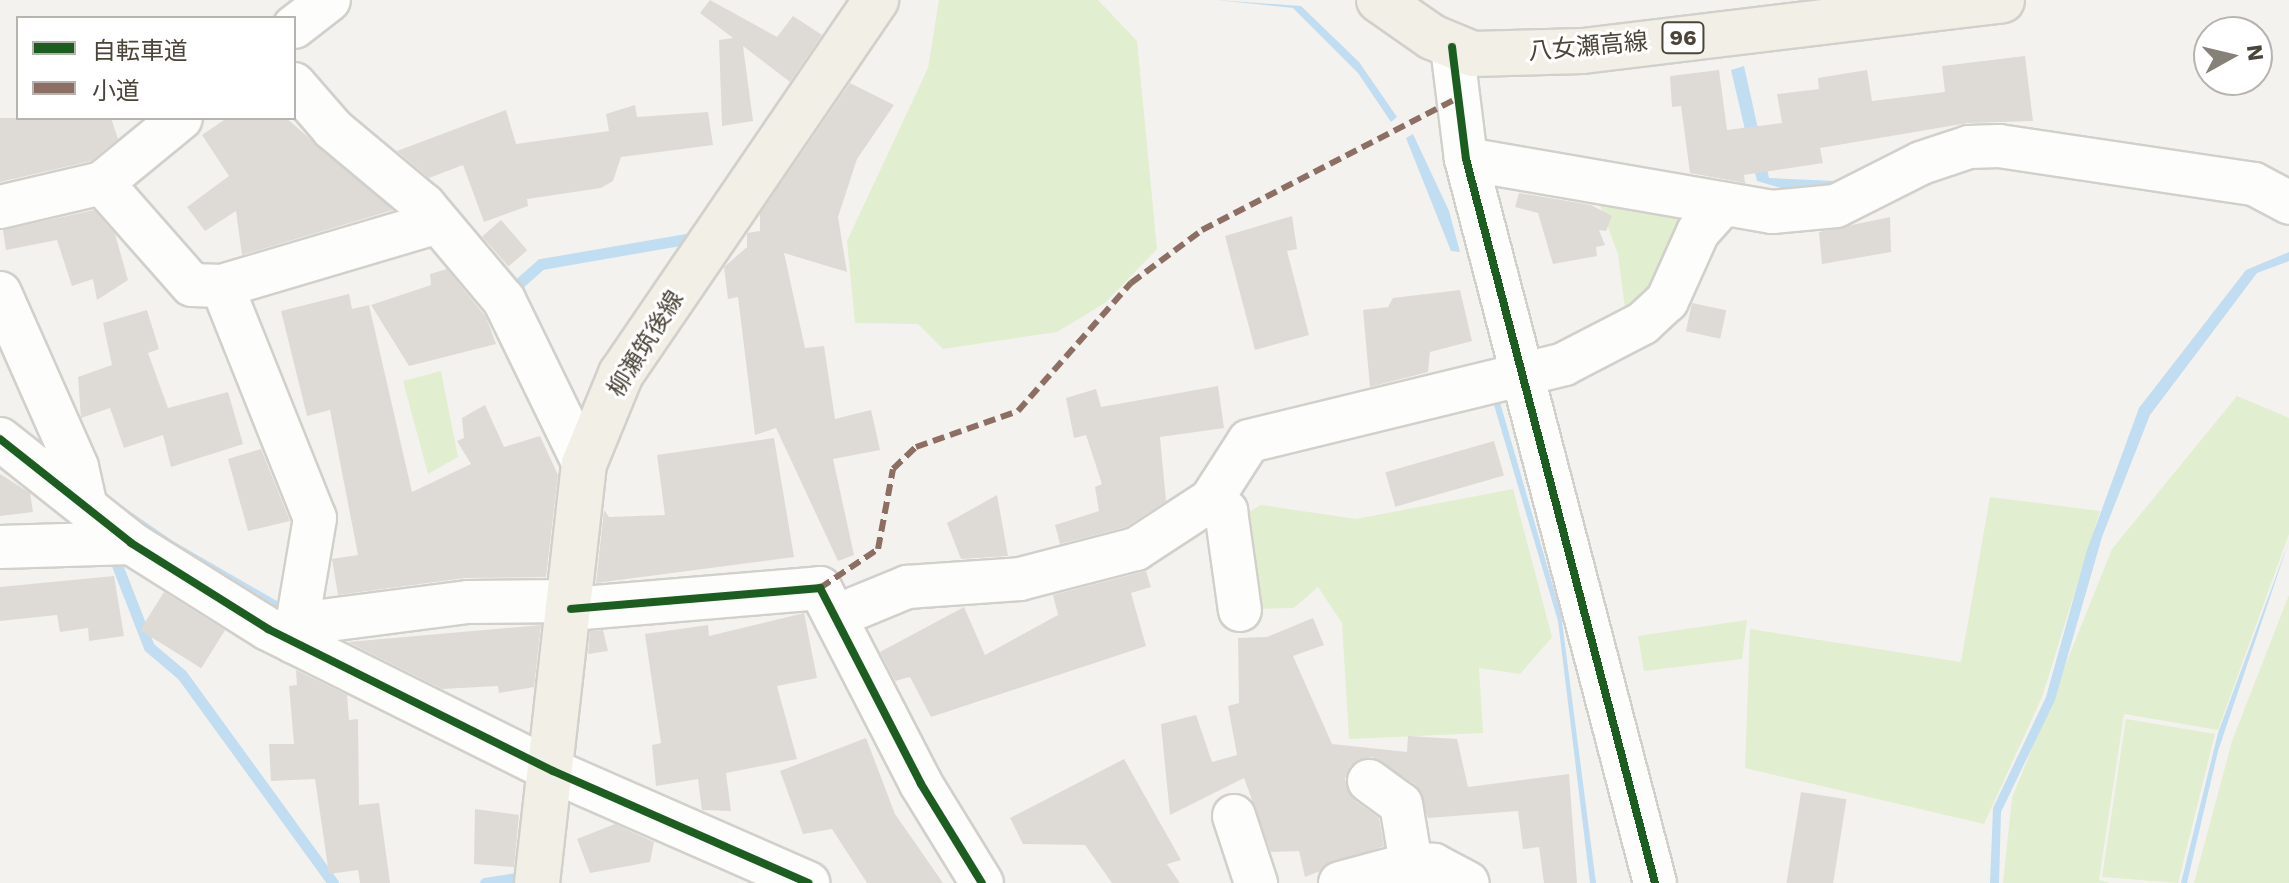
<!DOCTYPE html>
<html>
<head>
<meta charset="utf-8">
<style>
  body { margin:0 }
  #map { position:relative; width:2289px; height:883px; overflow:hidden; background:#f4f2ee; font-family:"Work Sans","Noto Sans JP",sans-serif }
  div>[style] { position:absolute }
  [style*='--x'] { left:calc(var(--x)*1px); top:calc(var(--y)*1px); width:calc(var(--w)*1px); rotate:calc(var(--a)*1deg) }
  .green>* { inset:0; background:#e1eecf }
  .water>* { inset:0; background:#c0ddf1 }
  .stream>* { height:11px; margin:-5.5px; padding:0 5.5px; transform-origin:5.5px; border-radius:5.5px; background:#c0ddf1 }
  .building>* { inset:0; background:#dedbd6; transform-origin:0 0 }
  .roads { filter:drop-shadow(2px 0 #d2d0cb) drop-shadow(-2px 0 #d2d0cb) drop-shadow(0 2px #d2d0cb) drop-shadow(0 -2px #d2d0cb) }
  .minor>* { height:42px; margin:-21px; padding:0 21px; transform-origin:21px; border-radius:21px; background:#fdfdfc }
  .major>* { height:44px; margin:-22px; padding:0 22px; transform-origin:22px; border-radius:22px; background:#f2efe6 }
  .quiet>* { height:6px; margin-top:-3px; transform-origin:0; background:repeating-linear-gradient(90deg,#8d6e63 0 12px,transparent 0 18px) }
  .cycleway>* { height:8px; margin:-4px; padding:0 4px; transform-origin:4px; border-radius:4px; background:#1b5e20 }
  span { translate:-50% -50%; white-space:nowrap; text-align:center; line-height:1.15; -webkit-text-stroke:6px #fff; paint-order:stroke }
  .shield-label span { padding:2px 6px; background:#fff; border:2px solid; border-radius:6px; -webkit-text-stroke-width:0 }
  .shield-label { font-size:22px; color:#4b4439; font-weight:700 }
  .street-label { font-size:24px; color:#4b4439 }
  .legend { position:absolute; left:16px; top:16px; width:280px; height:104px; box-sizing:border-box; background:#fff; border:2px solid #b7b4b0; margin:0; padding:10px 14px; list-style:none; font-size:24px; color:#4b4439 }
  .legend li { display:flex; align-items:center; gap:16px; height:40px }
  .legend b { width:40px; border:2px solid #b7b4b0 }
  .north { position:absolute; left:2193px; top:16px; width:80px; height:80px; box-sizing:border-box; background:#fff; border:2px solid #b7b4b0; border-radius:50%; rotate:82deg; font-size:22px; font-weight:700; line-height:32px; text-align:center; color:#4b4439 }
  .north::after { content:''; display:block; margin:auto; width:28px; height:36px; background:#868178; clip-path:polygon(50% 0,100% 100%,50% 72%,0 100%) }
</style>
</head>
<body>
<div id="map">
  <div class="green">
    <i style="clip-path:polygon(939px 0,1098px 0,1137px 41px,1157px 249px,1105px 303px,1057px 332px,943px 349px,918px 324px,855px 323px,847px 241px,928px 68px)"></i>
    <i style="clip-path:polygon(1595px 192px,1697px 211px,1627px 324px,1618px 254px)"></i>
    <i style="clip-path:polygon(441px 371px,458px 457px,428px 474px,403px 381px)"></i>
    <i style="clip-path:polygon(2237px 396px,2289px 418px,2289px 534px,2218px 730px,2124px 714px,2099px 880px,2110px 883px,2003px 883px,2012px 798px,2112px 549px)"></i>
    <i style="clip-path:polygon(1513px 489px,1552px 637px,1520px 674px,1479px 668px,1483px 733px,1349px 739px,1342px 623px,1318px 587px,1294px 608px,1248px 609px,1234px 520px,1261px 505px,1356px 519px)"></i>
    <i style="clip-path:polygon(1990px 497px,2100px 511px,2042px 697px,1984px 824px,1745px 768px,1750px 629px,1961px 662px)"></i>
    <i style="clip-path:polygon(2289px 595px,2289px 883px,2194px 883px,2232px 741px)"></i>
    <i style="clip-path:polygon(1747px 620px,1742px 659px,1644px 671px,1638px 636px)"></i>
    <i style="clip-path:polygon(2126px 719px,2215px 734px,2178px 883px,2102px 877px)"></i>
  </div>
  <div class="water">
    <i style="clip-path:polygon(1216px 0,1301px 6px,1359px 62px,1397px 117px,1391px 122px,1358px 73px,1293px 8px)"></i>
    <i style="clip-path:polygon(1744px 66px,1769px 178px,1858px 182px,1784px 189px,1757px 181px,1731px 70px)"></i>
    <i style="clip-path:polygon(1413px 134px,1449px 211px,1460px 252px,1451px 251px,1406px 138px)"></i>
    <i style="clip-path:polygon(2289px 252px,2289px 261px,2257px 273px,2150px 415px,2102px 537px,2055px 700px,2001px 812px,1999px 883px,1990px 883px,1993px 808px,2046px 697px,2087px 550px,2139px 408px,2246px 270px)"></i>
    <i style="clip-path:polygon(1497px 392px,1561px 614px,1596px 883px,1590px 883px,1558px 621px,1491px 395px)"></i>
    <i style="clip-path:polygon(109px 497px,173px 541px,289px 608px,283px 614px,104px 502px)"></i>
    <i style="clip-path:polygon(2289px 541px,2218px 751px,2187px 883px,2181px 883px,2218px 733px)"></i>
  </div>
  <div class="stream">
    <i style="--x:508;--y:293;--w:44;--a:-41.3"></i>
    <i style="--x:541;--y:264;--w:158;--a:-9.8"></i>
    <i style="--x:117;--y:565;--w:88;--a:68.7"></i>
    <i style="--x:149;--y:647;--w:43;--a:40.3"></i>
    <i style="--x:182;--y:675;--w:257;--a:54"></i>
    <i style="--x:485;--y:883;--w:37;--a:-9"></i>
  </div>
  <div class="building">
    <i style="clip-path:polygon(710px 0,777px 37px,793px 16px,822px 35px,790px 82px,743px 46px,753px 121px,722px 126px,719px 40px,733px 38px,700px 13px)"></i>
    <i style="clip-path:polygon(2025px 56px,2033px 121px,1968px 123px,1820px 148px,1823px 163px,1744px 175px,1745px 183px,1690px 173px,1681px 106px,1672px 107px,1670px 76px,1719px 70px,1727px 130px,1782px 123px,1777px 94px,1819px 89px,1818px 78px,1867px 70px,1872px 101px,1945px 92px,1942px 66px)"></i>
    <i style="clip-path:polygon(850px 83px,894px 105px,857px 159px,838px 217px,847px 272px,784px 253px,805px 348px,824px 346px,835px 419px,871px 410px,880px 450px,833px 459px,854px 555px,838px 561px,776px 428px,755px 435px,738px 297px,728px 299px,724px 267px,747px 247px,747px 233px,760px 231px,760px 214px)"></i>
    <i style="clip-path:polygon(635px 105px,637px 117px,708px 112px,713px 145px,621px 157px,613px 181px,601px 188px,527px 199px,528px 206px,484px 222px,463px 165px,429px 178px,397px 151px,506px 110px,516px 144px,609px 131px,606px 114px)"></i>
    <i style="clip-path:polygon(0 118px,111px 118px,118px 139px,91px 161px,0 182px)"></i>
    <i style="clip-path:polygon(227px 118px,286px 118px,393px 210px,242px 255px,236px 211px,205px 231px,187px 207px,229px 176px,202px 135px)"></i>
    <i style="clip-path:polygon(1519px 193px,1591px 205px,1612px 216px,1606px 231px,1599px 230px,1605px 245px,1596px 247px,1597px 256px,1553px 264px,1538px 213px,1515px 207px)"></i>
    <i style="clip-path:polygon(94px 210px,115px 234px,128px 280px,97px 300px,93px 279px,72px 286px,57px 240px,6px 250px,3px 230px)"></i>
    <i style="clip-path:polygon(1292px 216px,1297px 249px,1287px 251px,1309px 335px,1255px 350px,1225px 236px)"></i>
    <i style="clip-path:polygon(1890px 217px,1891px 252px,1822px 264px,1819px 232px)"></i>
    <i style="left:501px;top:220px;width:40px;height:25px;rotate:49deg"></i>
    <i style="clip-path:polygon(447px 269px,486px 317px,496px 344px,409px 366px,371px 305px,431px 285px,430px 274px)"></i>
    <i style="clip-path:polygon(1460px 290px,1472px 341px,1430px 352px,1428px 372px,1370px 387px,1363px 310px,1388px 307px,1393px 298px)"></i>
    <i style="clip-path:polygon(349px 294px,352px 309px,369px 305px,412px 492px,471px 464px,457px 441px,464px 438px,462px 418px,485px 405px,504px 447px,540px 436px,558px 475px,546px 577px,465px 578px,338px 595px,332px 559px,358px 555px,330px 410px,307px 416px,281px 311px)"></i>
    <i style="left:1692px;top:303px;width:35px;height:29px;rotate:12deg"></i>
    <i style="clip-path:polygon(147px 310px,159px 349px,148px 353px,168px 408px,228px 392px,243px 444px,171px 467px,163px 435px,124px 448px,110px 408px,81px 418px,78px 377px,112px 365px,103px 323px)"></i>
    <i style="clip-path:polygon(1218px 386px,1224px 428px,1160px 437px,1166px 501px,1126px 527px,1060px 544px,1055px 525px,1099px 511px,1095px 487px,1102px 484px,1086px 435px,1074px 438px,1066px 398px,1096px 389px,1101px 407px)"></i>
    <i style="clip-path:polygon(774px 438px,794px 557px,596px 583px,604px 510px,609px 517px,665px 515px,657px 455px)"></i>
    <i style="left:1494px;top:441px;width:36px;height:113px;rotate:74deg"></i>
    <i style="clip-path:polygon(261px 449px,290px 521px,248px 531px,228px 459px)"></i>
    <i style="clip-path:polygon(0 474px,30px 493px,33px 512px,0 516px)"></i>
    <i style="clip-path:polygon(997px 495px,1008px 556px,961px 559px,947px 523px)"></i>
    <i style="clip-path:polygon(1146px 571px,1151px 587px,1131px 593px,1146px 646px,931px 717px,910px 677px,895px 681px,880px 652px,964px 607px,985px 655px,1058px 615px,1053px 595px)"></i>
    <i style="clip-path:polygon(114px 576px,124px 636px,89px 641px,88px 628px,60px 632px,57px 615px,0 621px,0 587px)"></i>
    <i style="left:164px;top:592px;width:72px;height:45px;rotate:32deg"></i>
    <i style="clip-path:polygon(804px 613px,817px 678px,777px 686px,797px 759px,726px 773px,731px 811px,702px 810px,698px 779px,656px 786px,652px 745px,661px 743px,645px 634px,708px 625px,709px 636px)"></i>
    <i style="clip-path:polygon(1313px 618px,1324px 645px,1293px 656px,1332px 744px,1407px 752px,1408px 736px,1457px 739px,1468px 787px,1569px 774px,1577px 883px,1544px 883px,1539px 847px,1523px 849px,1518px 811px,1428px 818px,1416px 785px,1372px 757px,1350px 766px,1345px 779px,1354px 800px,1379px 818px,1384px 846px,1305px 877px,1299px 851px,1271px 852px,1244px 778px,1170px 815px,1161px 724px,1196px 715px,1212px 762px,1237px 755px,1228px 706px,1239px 703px,1238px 638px,1267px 637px)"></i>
    <i style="clip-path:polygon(541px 625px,534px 687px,499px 693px,498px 686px,442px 689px,348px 642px)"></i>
    <i style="clip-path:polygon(603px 630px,608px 651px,588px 654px,590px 631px)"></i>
    <i style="clip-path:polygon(296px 670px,347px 695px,349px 720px,358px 719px,359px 805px,379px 803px,390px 883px,360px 883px,358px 870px,329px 874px,315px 779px,271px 781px,269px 744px,294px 744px,289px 686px,297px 685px)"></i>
    <i style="clip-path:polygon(866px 738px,895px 814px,943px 883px,867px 883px,832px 829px,803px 834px,780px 771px)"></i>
    <i style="clip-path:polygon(1124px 759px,1181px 860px,1167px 864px,1180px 883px,1112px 883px,1085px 845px,1023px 844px,1010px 818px)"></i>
    <i style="left:1801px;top:792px;width:46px;height:92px;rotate:9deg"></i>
    <i style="clip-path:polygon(475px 809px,519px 815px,514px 867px,474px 864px)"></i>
    <i style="clip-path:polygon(615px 824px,654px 842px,650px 862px,590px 873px,577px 839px)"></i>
  </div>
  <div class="roads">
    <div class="minor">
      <i style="--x:294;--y:27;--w:44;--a:-37.6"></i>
      <i style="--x:1452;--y:47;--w:113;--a:82.9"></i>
      <i style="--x:1466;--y:159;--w:748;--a:75.37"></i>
      <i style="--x:294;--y:84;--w:60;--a:49.1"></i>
      <i style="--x:333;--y:129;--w:119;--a:39.9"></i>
      <i style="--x:424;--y:205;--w:124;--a:49.9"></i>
      <i style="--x:504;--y:300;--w:182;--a:64"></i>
      <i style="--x:1466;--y:159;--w:311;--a:9.8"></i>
      <i style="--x:1772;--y:212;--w:64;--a:-5.4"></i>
      <i style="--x:1836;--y:206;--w:95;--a:-26.8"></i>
      <i style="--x:1921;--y:163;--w:51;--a:-18.4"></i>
      <i style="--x:1969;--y:147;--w:30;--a:-2"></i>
      <i style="--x:1999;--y:146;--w:258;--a:8.5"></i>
      <i style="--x:2254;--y:184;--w:40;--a:28"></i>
      <i style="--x:102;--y:183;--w:136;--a:48.6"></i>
      <i style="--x:192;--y:285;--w:30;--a:2"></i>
      <i style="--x:222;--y:286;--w:225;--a:-16.5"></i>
      <i style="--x:0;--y:207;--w:105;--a:-13.2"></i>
      <i style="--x:102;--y:183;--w:102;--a:-39.4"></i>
      <i style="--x:222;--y:286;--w:250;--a:68.2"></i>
      <i style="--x:315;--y:518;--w:126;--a:99.6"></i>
      <i style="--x:0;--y:293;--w:190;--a:66.1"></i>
      <i style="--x:77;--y:467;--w:41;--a:77.3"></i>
      <i style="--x:0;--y:439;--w:167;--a:38.4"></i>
      <i style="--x:131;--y:543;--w:162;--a:32.1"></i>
      <i style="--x:268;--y:629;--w:318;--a:26.5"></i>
      <i style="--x:553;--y:771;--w:279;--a:23.7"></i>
      <i style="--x:1211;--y:500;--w:19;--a:36"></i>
      <i style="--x:1226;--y:511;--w:100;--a:82"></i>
      <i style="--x:0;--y:547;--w:131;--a:-1.7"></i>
      <i style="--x:571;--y:609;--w:250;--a:-4.8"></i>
      <i style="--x:820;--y:588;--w:220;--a:62.7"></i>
      <i style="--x:921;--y:784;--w:116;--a:58.4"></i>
      <i style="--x:839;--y:615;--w:74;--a:-22.4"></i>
      <i style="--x:907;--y:587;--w:113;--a:-4"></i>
      <i style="--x:1020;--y:579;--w:120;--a:-14.5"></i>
      <i style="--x:1136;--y:549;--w:90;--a:-33.2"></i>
      <i style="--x:1211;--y:500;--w:70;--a:-57.2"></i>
      <i style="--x:1249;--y:441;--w:324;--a:-13.7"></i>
      <i style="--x:1564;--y:364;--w:89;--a:-27.4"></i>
      <i style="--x:1643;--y:323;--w:33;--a:-43"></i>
      <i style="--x:1667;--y:301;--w:76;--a:-65.8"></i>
      <i style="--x:1698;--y:232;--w:38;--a:-48"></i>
      <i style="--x:298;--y:624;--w:171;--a:-7.4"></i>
      <i style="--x:468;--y:602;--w:104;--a:-0.6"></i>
      <i style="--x:1369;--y:781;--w:39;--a:36"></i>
      <i style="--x:1401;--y:804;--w:61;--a:80.5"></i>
      <i style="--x:1234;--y:816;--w:71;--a:71.8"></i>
      <i style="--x:1340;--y:883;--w:73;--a:-15"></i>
      <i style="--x:1411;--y:864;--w:23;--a:2"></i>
      <i style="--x:1434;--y:865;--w:38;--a:28"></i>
    </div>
    <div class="major">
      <i style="--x:1379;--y:0;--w:65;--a:34.9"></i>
      <i style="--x:1432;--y:37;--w:44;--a:22.5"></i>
      <i style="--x:1473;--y:54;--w:110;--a:-1.6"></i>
      <i style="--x:1583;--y:51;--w:422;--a:-6.9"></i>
      <i style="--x:537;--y:883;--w:422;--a:-83.6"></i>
      <i style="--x:584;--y:464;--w:97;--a:-67.7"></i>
      <i style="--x:621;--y:374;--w:453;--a:-55.7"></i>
    </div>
  </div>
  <div class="quiet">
    <i style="--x:820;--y:588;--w:70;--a:-33.9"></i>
    <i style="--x:878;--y:549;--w:81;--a:-79.4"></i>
    <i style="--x:893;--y:469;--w:32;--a:-44"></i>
    <i style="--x:916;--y:447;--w:108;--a:-19.4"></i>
    <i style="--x:1018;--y:411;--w:171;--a:-48.6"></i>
    <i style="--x:1131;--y:283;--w:89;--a:-36.7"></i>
    <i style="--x:1202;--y:230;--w:288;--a:-27.3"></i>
  </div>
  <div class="cycleway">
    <i style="--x:1452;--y:47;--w:113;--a:82.9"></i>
    <i style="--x:1466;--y:159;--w:748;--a:75.37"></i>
    <i style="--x:0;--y:439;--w:167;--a:38.4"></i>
    <i style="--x:131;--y:543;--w:162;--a:32.1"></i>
    <i style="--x:268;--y:629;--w:318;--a:26.5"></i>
    <i style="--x:553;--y:771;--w:279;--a:23.7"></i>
    <i style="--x:571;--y:609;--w:250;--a:-4.8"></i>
    <i style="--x:820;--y:588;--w:220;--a:62.7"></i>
    <i style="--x:921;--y:784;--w:116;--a:58.4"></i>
  </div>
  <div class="shield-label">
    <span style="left:1683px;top:38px">96</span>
  </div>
  <div class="street-label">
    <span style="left:1588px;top:47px;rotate:-5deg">八女瀬高線</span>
    <span style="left:646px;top:344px;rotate:-58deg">柳瀬筑後線</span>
  </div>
  <ul class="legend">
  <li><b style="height:10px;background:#1b5e20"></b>自転車道</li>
  <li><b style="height:10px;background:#8d6e63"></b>小道</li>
  </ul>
  <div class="north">N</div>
</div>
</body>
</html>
